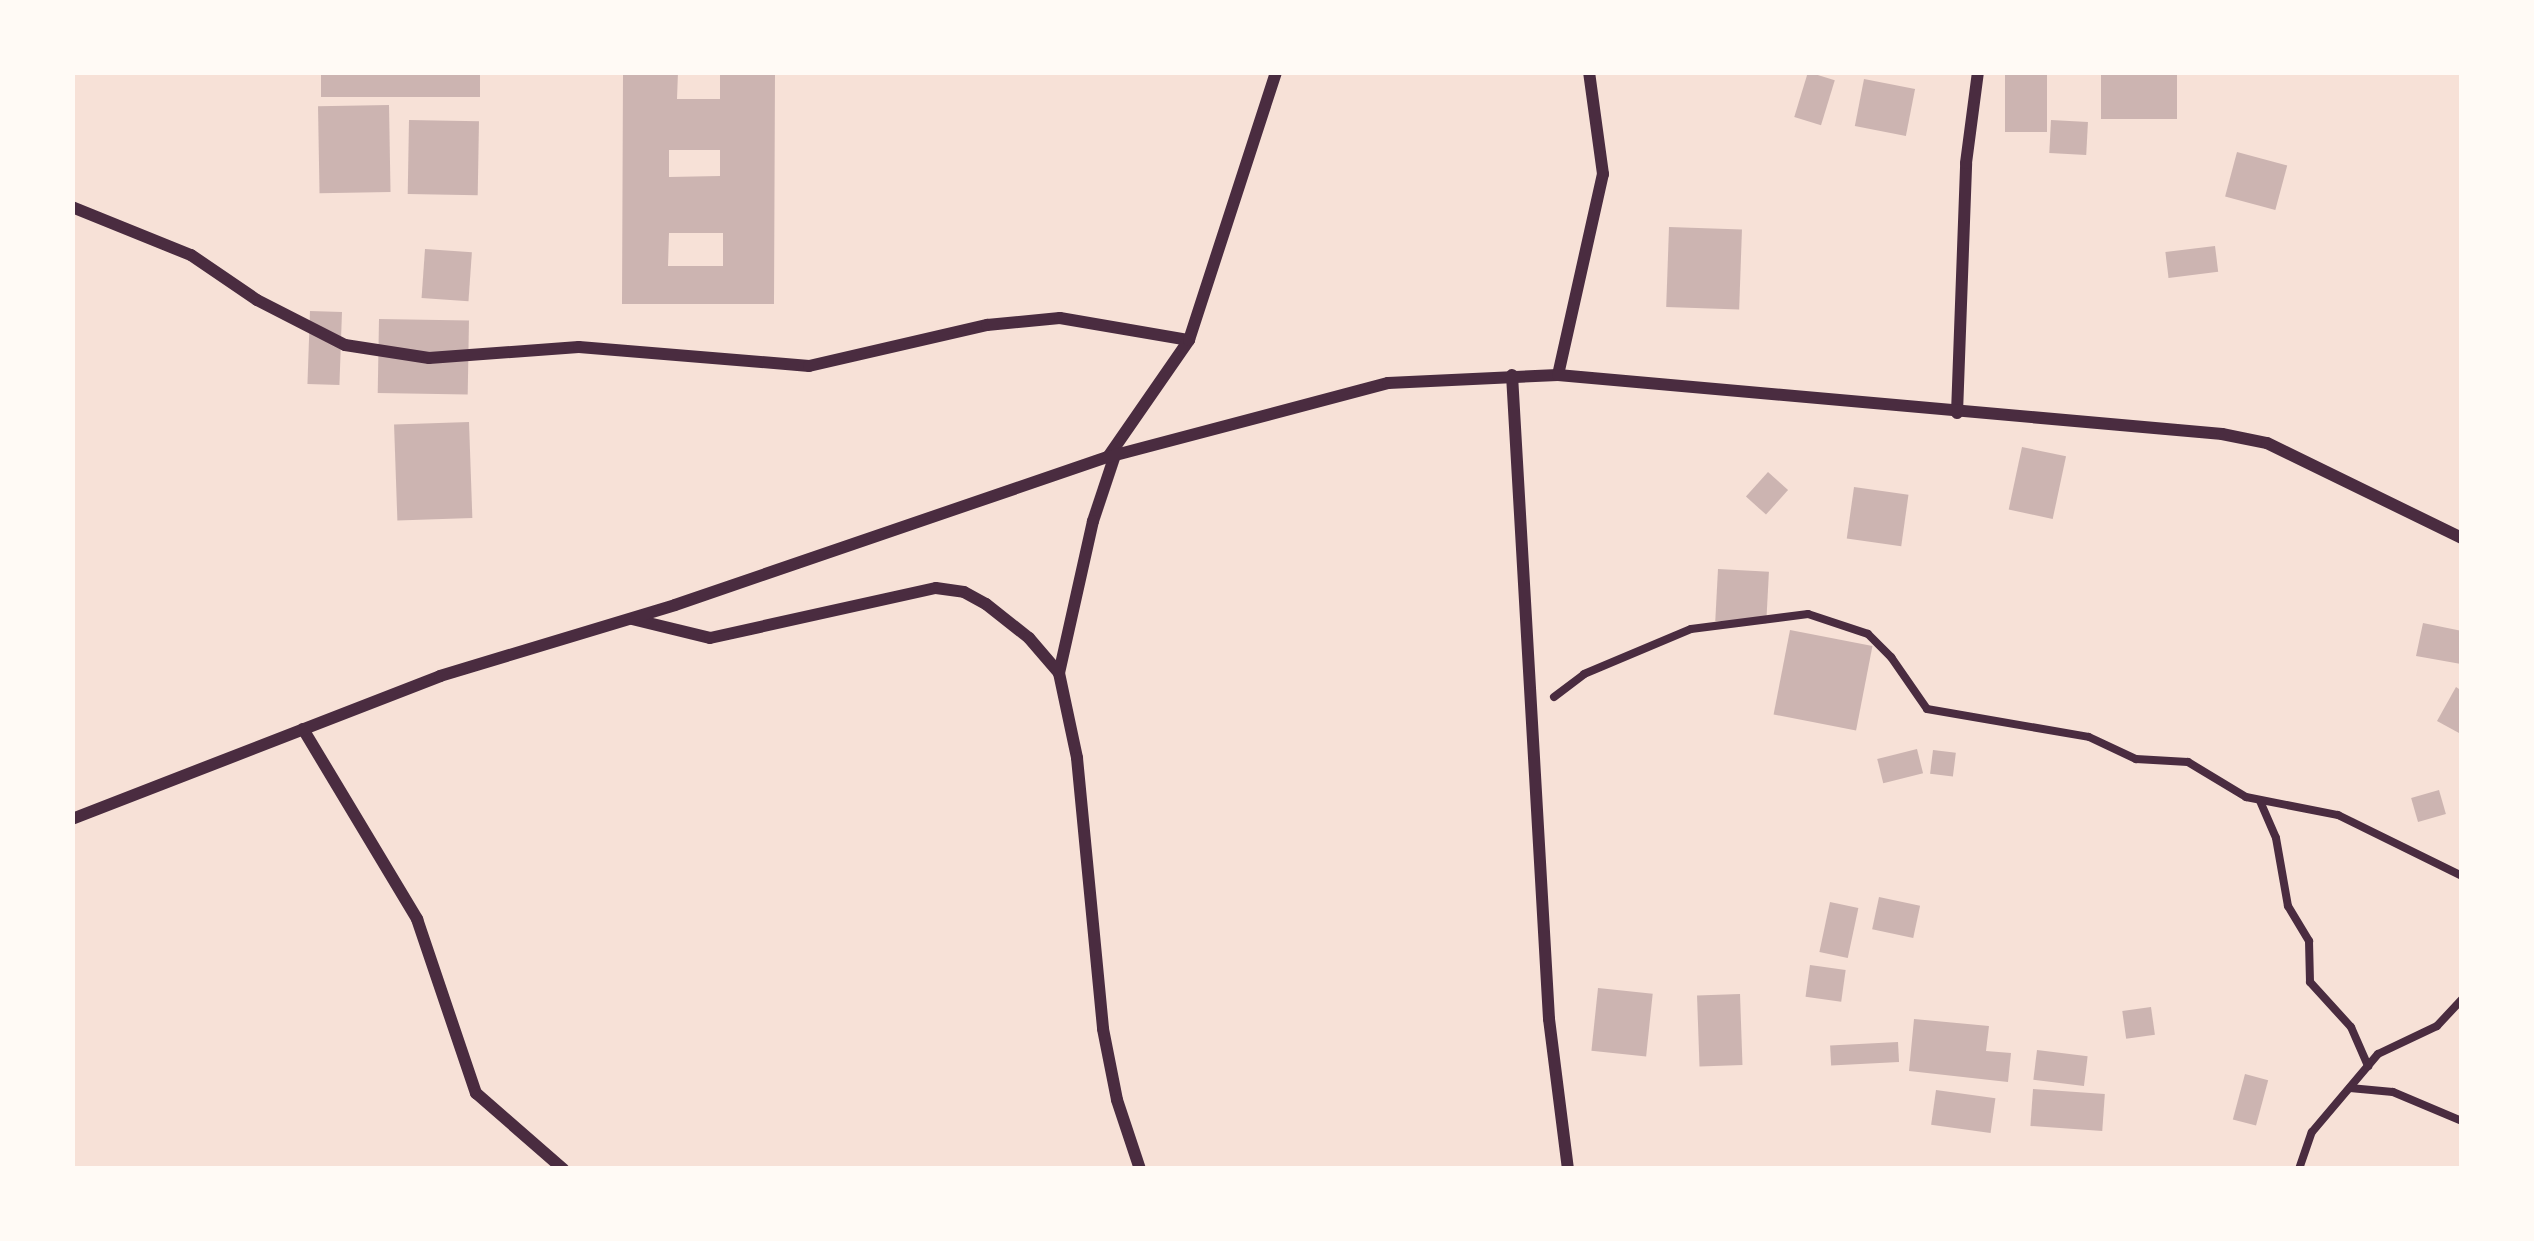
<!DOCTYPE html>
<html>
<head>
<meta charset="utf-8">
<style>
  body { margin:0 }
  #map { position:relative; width:2534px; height:1241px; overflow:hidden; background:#f7e1d7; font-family:"PT Sans",sans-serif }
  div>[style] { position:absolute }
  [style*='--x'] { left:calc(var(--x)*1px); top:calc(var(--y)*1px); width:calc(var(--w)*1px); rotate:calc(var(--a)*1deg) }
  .building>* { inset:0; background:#ccb4b1; transform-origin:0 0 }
  .path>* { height:8px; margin:-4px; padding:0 4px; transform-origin:4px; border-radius:4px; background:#4a2c40 }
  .minor>* { height:12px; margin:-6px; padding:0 6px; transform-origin:6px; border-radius:6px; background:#4a2c40 }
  span { translate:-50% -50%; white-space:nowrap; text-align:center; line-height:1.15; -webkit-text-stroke:10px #fffaf5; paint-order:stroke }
  .frame { position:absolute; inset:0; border:75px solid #fffaf5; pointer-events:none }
</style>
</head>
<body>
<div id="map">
  <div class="building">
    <i style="clip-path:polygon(evenodd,623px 72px,678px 72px,677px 99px,720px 99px,720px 72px,775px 72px,774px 304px,622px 304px,623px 72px,669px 150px,720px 150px,720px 176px,669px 177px,669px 150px,623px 72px,669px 233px,723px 233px,723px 266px,668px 266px,669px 233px)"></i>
    <i style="left:1808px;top:72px;width:28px;height:47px;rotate:17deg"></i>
    <i style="left:2005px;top:72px;width:42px;height:60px"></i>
    <i style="left:2101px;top:72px;width:76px;height:47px"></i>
    <i style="left:321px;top:74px;width:159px;height:23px"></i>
    <i style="left:1864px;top:79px;width:52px;height:48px;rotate:11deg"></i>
    <i style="left:389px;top:105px;width:87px;height:71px;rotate:89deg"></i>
    <i style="left:409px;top:120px;width:70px;height:74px;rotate:1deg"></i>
    <i style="left:2051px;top:120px;width:37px;height:33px;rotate:3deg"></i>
    <i style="left:2237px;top:152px;width:52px;height:46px;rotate:15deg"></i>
    <i style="left:1669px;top:227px;width:73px;height:80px;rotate:2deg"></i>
    <i style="left:2215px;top:246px;width:26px;height:50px;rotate:83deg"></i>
    <i style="left:425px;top:249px;width:47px;height:49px;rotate:4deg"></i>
    <i style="left:310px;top:311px;width:32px;height:73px;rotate:2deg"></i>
    <i style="left:379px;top:319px;width:90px;height:74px;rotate:1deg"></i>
    <i style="left:469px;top:422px;width:96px;height:75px;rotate:88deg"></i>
    <i style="left:2022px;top:447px;width:45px;height:64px;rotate:12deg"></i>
    <i style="left:1768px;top:472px;width:27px;height:33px;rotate:42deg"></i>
    <i style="left:1854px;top:487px;width:55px;height:52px;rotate:8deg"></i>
    <i style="left:1718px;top:569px;width:51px;height:52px;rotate:3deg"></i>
    <i style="clip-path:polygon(2423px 623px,2462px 631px,2461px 664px,2416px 656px)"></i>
    <i style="left:1790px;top:630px;width:84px;height:86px;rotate:11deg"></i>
    <i style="clip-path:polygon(2456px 687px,2462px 691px,2459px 733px,2437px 721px)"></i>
    <i style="left:1917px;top:749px;width:25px;height:41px;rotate:76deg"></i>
    <i style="left:1933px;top:750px;width:23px;height:24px;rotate:7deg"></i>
    <i style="left:2439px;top:790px;width:25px;height:29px;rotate:74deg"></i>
    <i style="left:1879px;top:897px;width:42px;height:33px;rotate:12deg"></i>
    <i style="left:1830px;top:902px;width:29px;height:51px;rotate:12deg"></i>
    <i style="left:1810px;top:965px;width:36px;height:32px;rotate:8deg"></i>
    <i style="left:1598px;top:988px;width:55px;height:63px;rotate:6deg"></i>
    <i style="left:1740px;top:994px;width:71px;height:43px;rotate:88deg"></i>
    <i style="left:2151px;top:1007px;width:28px;height:29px;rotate:82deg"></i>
    <i style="clip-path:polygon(1914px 1019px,1989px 1026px,1986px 1051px,2011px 1053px,2008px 1082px,1909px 1071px)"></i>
    <i style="left:1898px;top:1042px;width:20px;height:68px;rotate:87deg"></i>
    <i style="left:2037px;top:1050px;width:51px;height:30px;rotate:7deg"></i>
    <i style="left:2245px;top:1074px;width:24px;height:47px;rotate:15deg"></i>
    <i style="left:2033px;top:1089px;width:72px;height:37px;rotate:4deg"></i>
    <i style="left:1936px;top:1090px;width:60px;height:35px;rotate:8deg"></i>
  </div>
  <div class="path">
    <i style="--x:1554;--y:697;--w:38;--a:-37"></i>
    <i style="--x:1584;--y:674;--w:116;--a:-22.8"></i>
    <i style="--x:1691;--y:629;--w:118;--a:-7.3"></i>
    <i style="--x:1808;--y:614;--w:63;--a:18.4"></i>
    <i style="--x:1868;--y:634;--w:33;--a:45"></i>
    <i style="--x:1891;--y:657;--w:63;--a:55.3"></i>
    <i style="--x:1927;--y:709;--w:164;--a:9.8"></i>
    <i style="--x:2089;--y:737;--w:52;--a:25.1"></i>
    <i style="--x:2136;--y:759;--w:52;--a:3.3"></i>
    <i style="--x:2188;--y:762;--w:68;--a:31.1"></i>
    <i style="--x:2246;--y:797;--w:94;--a:11.1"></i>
    <i style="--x:2338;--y:815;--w:138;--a:26.2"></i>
    <i style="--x:2260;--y:801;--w:40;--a:66.6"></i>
    <i style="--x:2276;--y:838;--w:69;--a:80"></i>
    <i style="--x:2288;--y:906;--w:41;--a:59"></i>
    <i style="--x:2309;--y:941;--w:41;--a:88.6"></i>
    <i style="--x:2310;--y:982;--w:61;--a:47.7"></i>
    <i style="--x:2351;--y:1027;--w:43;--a:66.4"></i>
    <i style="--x:2350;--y:1088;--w:43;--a:5.3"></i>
    <i style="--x:2393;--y:1092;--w:75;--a:22.8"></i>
    <i style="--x:2299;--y:1169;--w:39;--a:-71"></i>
    <i style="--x:2312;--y:1132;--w:102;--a:-49.8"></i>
    <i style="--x:2378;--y:1054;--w:65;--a:-25.4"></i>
    <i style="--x:2437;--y:1026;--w:37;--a:-47"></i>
  </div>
  <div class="minor">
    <i style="--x:72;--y:207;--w:128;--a:22"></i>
    <i style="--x:191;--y:255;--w:80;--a:34.3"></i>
    <i style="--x:257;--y:300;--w:99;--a:27.1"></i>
    <i style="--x:345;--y:345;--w:85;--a:8.8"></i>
    <i style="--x:429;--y:358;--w:150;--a:-4.2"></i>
    <i style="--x:579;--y:347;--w:231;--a:4.7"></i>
    <i style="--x:809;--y:366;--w:183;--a:-13"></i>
    <i style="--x:987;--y:325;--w:73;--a:-5.5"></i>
    <i style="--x:1060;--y:318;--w:131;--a:9.7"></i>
    <i style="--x:1512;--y:375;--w:645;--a:86.71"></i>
    <i style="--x:1549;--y:1019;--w:151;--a:82.8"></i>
    <i style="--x:1558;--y:375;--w:206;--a:-77.4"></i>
    <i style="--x:1603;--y:174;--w:103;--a:-97.8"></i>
    <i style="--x:1957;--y:413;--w:250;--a:-87.9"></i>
    <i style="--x:1966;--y:163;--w:92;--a:-82.5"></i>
    <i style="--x:1115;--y:455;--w:70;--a:108.4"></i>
    <i style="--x:1093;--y:521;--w:156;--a:102.6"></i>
    <i style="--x:1059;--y:673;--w:87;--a:78"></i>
    <i style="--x:1077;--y:758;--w:272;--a:84.5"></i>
    <i style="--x:1103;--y:1029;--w:72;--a:78.8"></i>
    <i style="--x:1117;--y:1100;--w:73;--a:71.6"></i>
    <i style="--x:1108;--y:457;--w:142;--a:-55.3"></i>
    <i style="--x:1189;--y:340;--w:282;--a:-72"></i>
    <i style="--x:632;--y:619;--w:80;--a:13.7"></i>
    <i style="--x:710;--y:638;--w:231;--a:-12.5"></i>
    <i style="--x:936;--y:588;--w:28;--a:8"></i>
    <i style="--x:964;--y:592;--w:25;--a:29"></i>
    <i style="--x:986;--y:604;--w:55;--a:38.3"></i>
    <i style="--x:1029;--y:638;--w:46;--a:49.4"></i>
    <i style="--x:303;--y:729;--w:222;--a:59"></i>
    <i style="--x:417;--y:919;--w:184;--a:71.3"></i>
    <i style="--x:476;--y:1093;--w:116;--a:41.1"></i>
    <i style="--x:72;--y:819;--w:395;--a:-21.2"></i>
    <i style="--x:440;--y:676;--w:245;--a:-16.8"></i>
    <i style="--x:675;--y:605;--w:458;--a:-18.9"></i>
    <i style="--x:1108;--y:457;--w:290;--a:-14.8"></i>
    <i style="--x:1388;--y:383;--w:170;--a:-2.7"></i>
    <i style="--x:1558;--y:375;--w:667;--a:5.08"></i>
    <i style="--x:2222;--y:434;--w:46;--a:11.3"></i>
    <i style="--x:2267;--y:443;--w:217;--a:26"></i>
  </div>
  <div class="frame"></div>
</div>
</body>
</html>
